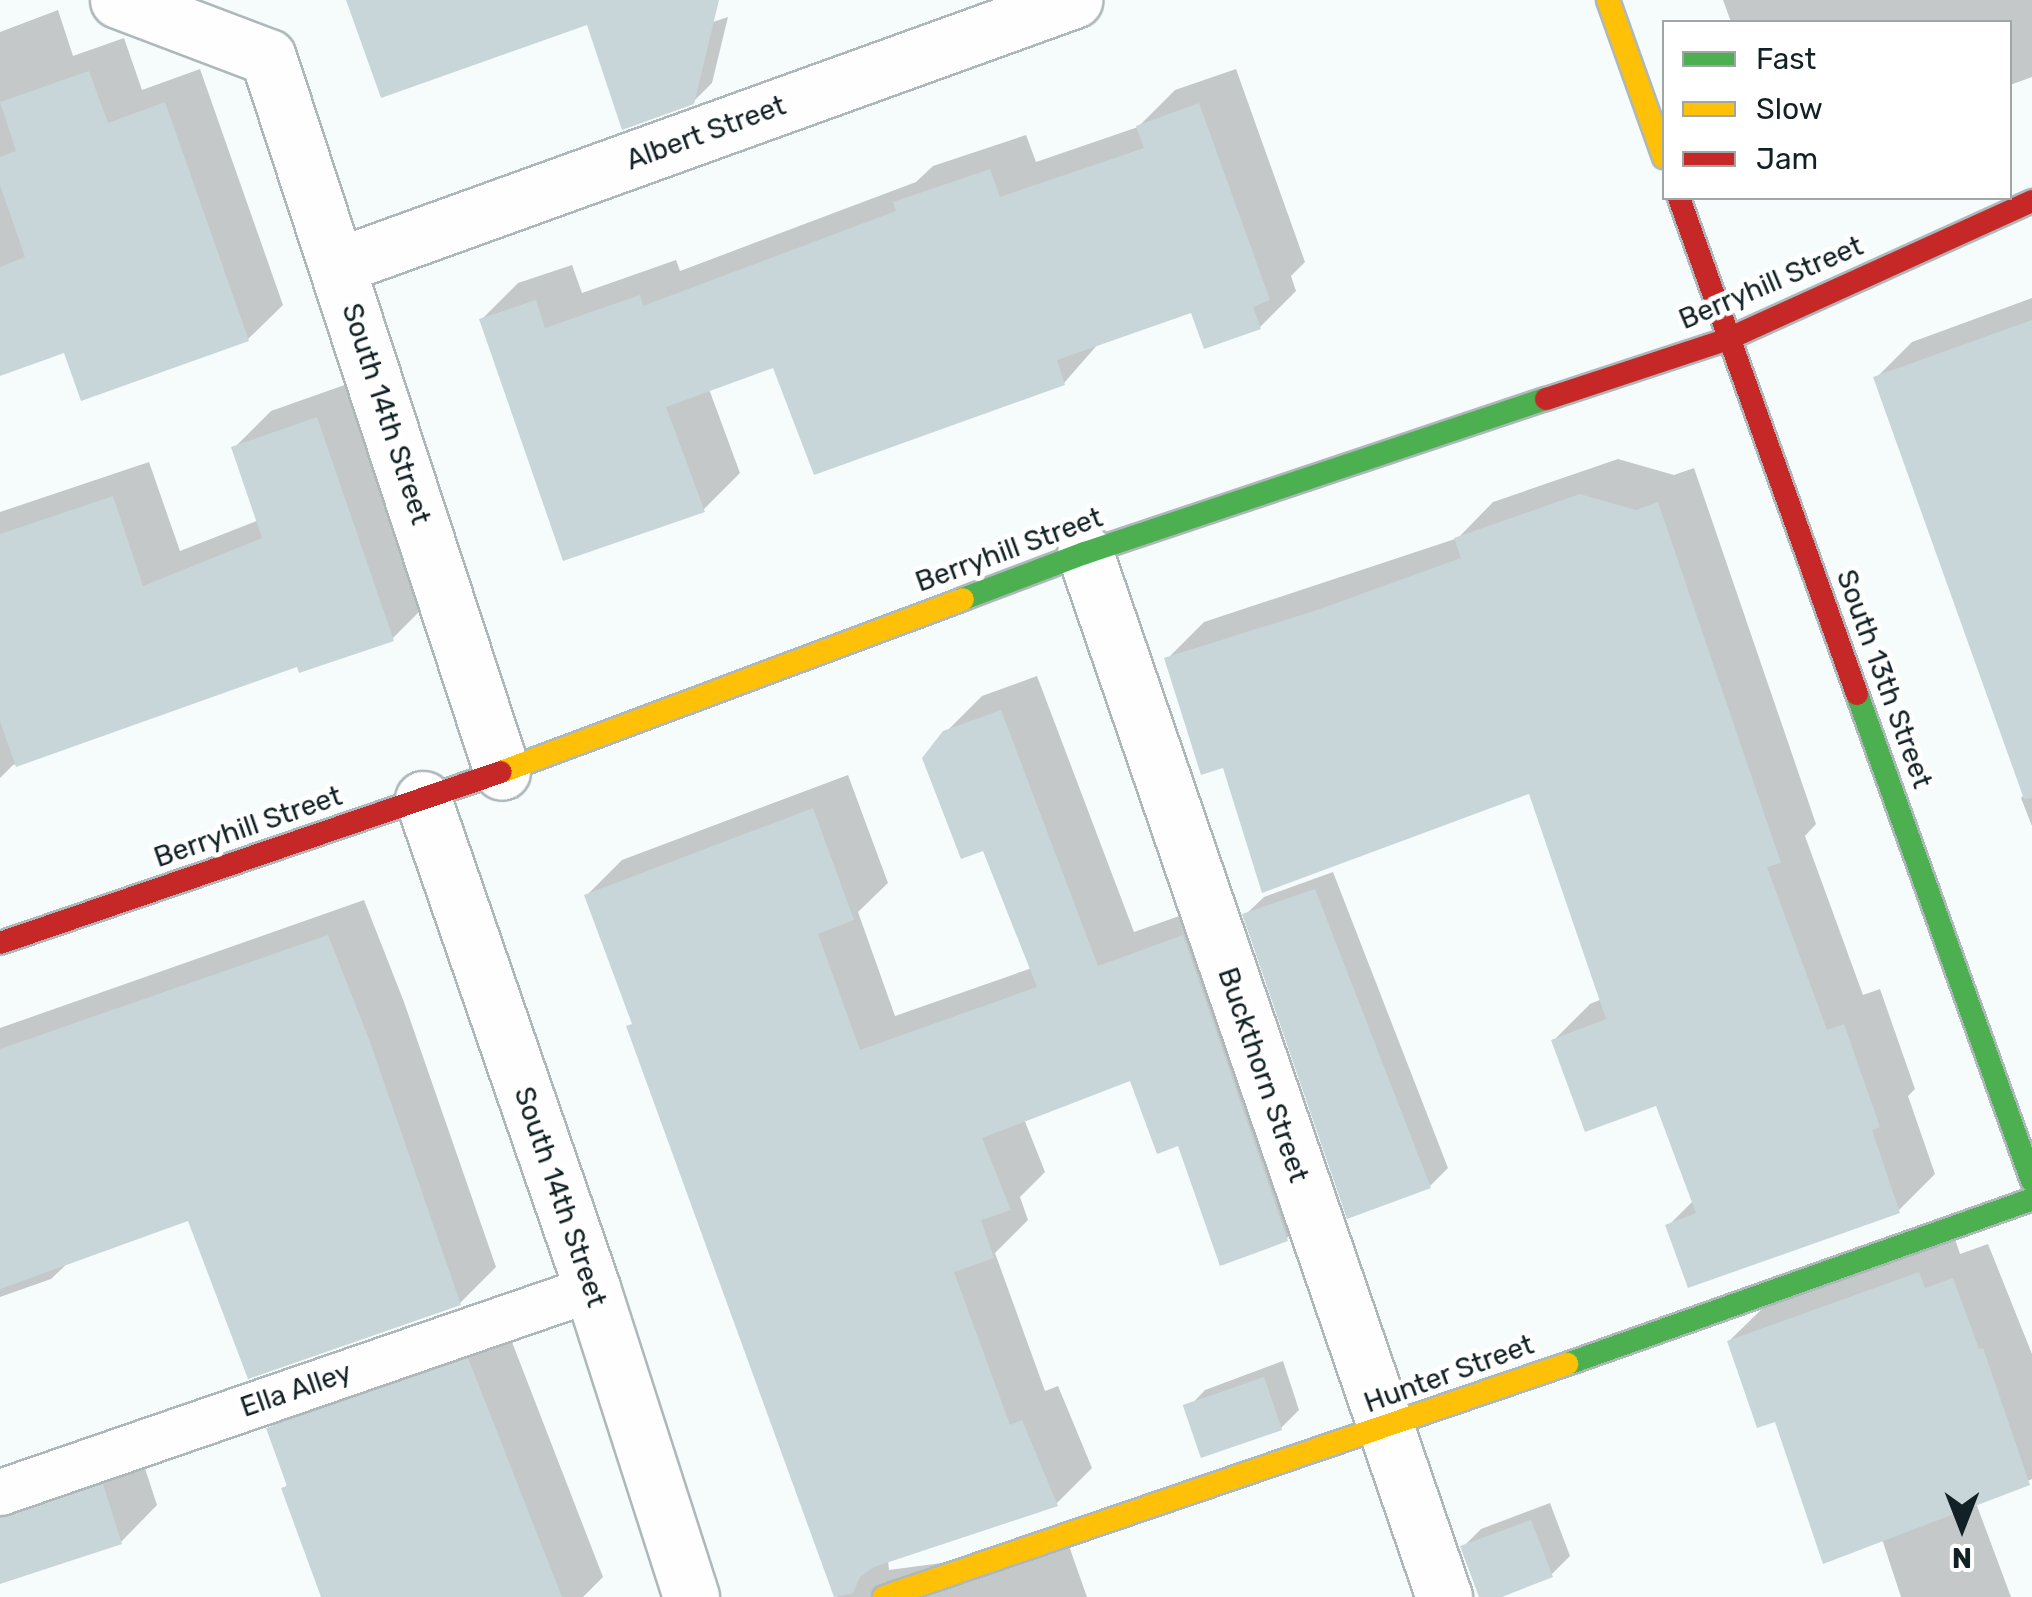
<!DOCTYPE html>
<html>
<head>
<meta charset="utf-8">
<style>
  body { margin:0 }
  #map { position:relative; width:2032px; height:1597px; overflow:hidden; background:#f6fbfc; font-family:Rubik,sans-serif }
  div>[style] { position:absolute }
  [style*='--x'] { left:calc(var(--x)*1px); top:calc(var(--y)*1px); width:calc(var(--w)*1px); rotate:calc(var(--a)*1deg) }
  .shadow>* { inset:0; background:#0003 }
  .building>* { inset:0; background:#c8d6d9; transform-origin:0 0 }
  .roads { filter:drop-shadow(2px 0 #aeb8ba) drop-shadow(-2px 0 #aeb8ba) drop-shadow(0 2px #aeb8ba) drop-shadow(0 -2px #aeb8ba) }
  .lane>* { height:45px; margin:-22.5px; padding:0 22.5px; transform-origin:22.5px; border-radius:22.5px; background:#fefeff }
  .street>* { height:55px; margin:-27.5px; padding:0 27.5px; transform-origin:27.5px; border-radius:27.5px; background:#fefeff }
  .fast>* { height:22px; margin:-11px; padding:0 11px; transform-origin:11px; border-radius:11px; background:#4caf50 }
  .slow>* { height:22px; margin:-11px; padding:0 11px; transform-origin:11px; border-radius:11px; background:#ffc107 }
  .jam>* { height:22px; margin:-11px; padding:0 11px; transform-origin:11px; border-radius:11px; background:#c62828 }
  span { translate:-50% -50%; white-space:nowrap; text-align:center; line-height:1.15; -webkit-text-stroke:10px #fff; paint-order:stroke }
  .street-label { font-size:28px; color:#112125 }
  .legend { position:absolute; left:1662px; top:20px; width:350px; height:180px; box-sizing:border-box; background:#fff; border:2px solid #a0a6a8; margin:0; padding:12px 18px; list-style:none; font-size:30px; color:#112125 }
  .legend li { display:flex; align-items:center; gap:20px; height:50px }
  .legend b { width:50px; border:2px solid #a0a6a8 }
  .north { position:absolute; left:1912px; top:1477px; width:100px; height:100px; -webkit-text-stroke:8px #fff; paint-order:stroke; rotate:180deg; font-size:28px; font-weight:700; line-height:40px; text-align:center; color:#112125 }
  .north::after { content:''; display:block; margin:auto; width:35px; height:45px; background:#112125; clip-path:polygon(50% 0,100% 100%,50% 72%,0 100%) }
</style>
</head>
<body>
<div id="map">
  <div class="shadow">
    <i style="clip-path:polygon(1723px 0,2032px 0,2032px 77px,2010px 85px,2010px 22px,1731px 22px)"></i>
    <i style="clip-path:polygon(58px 10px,73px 56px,124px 38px,142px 90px,200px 69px,283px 305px,248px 339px,66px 350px,0 305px,0 32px)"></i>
    <i style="clip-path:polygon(728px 17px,712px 83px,693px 102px,623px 52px)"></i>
    <i style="clip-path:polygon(1236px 69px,1305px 262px,1291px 276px,1296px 291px,1260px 327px,1193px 310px,1099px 343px,1064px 383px,774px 364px,709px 389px,740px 473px,703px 510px,482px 319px,518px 283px,572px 265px,582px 293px,676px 260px,680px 271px,916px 182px,933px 166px,1026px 135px,1036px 162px,1138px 127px,1175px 90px)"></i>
    <i style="clip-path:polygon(2032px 298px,2032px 826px,2021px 798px,2025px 794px,1876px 378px,1912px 342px)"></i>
    <i style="clip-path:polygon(353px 382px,429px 602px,393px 638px,299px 664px,13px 765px,0 778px,0 512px,149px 462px,180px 551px,259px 520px,234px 448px,271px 411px)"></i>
    <i style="clip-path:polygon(1618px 459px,1674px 475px,1694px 468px,1816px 824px,1805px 836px,1863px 995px,1880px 989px,1915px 1089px,1908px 1096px,1935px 1174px,1898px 1211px,1668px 1226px,1694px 1200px,1658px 1103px,1554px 1040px,1590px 1004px,1602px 999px,1530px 791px,1225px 765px,1167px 659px,1204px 622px,1458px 538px,1493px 502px)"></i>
    <i style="clip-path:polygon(1037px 676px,1134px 932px,1219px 902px,1322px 1203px,1287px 1238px,1180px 1143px,1131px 1077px,1024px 1119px,1045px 1172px,1020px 1197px,1028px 1220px,995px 1253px,1045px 1391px,1058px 1386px,1092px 1468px,1057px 1503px,888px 1560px,889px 1570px,1069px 1546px,1087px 1597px,837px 1597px,587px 895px,622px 860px,848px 775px,888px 883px,858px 912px,895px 1016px,1032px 968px,945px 733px,982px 696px)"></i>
    <i style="clip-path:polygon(1333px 872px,1448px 1168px,1430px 1186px,1245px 915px,1264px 897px)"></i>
    <i style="clip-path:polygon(364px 900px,404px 1002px,496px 1267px,460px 1303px,190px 1217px,70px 1261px,51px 1279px,0 1297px,0 1028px)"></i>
    <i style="clip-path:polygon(1955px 1239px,1960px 1254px,1988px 1244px,2032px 1354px,2032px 1479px,1976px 1503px,2011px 1597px,1901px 1597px,1882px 1539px,1776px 1419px,1729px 1341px,1765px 1306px)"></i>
    <i style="clip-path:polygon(505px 1324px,603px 1577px,583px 1597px,323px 1597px,284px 1488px,289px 1483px,269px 1429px,305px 1392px)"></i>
    <i style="clip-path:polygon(1283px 1361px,1299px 1410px,1281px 1428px,1187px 1409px,1205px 1390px)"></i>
    <i style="clip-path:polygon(139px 1450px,157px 1505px,121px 1542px,0 1581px,0 1494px)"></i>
    <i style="clip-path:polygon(1550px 1503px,1570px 1556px,1551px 1575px,1495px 1597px,1482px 1597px,1463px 1547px,1481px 1529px)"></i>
  </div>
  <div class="building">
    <i style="clip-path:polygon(346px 0,719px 0,694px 104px,622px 130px,587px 25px,381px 98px)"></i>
    <i style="clip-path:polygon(89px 71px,108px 123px,165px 102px,249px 341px,81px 401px,64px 353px,0 376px,0 267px,25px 257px,0 185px,0 157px,16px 151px,0 102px)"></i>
    <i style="clip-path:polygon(1199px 103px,1270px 300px,1253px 307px,1261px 329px,1204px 349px,1191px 313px,1057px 360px,1065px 385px,814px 475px,773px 368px,666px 407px,705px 512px,563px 561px,479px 319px,536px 300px,545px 328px,640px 295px,643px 306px,896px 211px,893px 202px,990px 169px,1000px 197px,1144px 148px,1136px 126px)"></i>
    <i style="clip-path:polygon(2032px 320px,2032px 798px,2024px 799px,1873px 377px)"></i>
    <i style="clip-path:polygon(317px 417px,394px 641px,299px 673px,297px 667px,16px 767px,0 721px,0 534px,113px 496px,143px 586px,262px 538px,231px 447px)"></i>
    <i style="clip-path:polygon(1580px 494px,1636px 510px,1658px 502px,1781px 863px,1767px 867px,1827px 1030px,1844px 1024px,1880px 1127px,1872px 1130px,1900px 1213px,1688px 1288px,1665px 1225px,1696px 1213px,1656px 1106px,1585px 1132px,1551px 1040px,1606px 1019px,1529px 794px,1262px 893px,1223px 768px,1201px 775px,1164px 658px,1317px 610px,1461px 558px,1454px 538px)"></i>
    <i style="clip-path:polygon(1001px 710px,1098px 966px,1183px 935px,1288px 1241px,1220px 1266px,1178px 1146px,1157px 1154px,1130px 1081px,982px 1138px,1011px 1210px,981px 1220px,994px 1258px,954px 1272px,1010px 1425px,1022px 1420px,1058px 1506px,874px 1567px,860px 1577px,853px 1593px,834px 1597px,626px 1026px,632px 1024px,584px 895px,813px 808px,854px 920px,818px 934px,860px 1050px,1037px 987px,983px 851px,961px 859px,922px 758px,943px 731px)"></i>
    <i style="clip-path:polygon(1315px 889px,1431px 1188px,1347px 1219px,1242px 914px)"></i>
    <i style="clip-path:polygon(328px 935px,369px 1039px,461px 1305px,248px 1379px,188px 1221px,0 1289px,0 1049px)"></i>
    <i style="clip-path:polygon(1919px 1272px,1925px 1288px,1953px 1278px,1979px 1349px,1983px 1348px,2030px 1485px,1823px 1564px,1775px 1422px,1757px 1428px,1727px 1341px)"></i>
    <i style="clip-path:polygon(468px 1358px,562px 1597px,321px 1597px,281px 1488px,287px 1486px,266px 1428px)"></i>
    <i style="left:1264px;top:1377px;width:56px;height:86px;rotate:71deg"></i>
    <i style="clip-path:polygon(103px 1484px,122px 1544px,0 1584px,0 1518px)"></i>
    <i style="clip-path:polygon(1531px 1520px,1553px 1577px,1502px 1597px,1479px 1597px,1460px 1546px)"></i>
  </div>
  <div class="roads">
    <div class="lane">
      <i style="--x:0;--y:1492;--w:626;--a:-19.01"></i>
    </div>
    <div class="street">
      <i style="--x:118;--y:0;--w:160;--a:20.8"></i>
      <i style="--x:268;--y:57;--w:752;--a:71.88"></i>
      <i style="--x:337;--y:266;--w:784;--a:-19.85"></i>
      <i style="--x:1085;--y:553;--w:1104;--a:71.02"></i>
      <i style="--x:423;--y:799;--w:517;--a:70.93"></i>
      <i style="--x:592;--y:1288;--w:324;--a:72.2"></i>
    </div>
    <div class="fast">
      <i style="--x:963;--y:599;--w:130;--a:-20.7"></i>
      <i style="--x:1085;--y:553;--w:486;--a:-18.5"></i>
      <i style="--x:1857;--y:694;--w:517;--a:70.23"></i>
      <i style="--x:1567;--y:1364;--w:493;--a:-19.5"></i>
    </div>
    <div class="slow">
      <i style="--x:1608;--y:0;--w:167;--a:70.4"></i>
      <i style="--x:501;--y:772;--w:493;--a:-20.5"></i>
      <i style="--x:884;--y:1597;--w:722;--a:-18.84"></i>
    </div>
    <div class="jam">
      <i style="--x:1679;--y:198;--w:527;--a:70.26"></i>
      <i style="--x:1546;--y:399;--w:192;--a:-18.2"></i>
      <i style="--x:1728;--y:339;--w:334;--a:-24.4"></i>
      <i style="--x:0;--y:943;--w:529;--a:-18.85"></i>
    </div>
  </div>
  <div class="street-label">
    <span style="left:706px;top:133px;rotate:-20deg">Albert Street</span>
    <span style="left:1771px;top:283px;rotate:-23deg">Berryhill Street</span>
    <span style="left:386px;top:414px;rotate:72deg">South 14th Street</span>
    <span style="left:1009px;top:550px;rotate:-20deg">Berryhill Street</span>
    <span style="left:1884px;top:679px;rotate:70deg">South 13th Street</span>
    <span style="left:248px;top:827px;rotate:-19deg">Berryhill Street</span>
    <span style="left:1263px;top:1075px;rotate:71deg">Buckthorn Street</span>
    <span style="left:560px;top:1197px;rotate:71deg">South 14th Street</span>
    <span style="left:1449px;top:1374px;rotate:-20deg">Hunter Street</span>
    <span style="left:296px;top:1390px;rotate:-19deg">Ella Alley</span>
  </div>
  <ul class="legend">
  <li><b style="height:12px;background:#4caf50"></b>Fast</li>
  <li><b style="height:12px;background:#ffc107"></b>Slow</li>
  <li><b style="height:12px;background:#c62828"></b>Jam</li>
  </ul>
  <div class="north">N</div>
</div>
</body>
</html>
